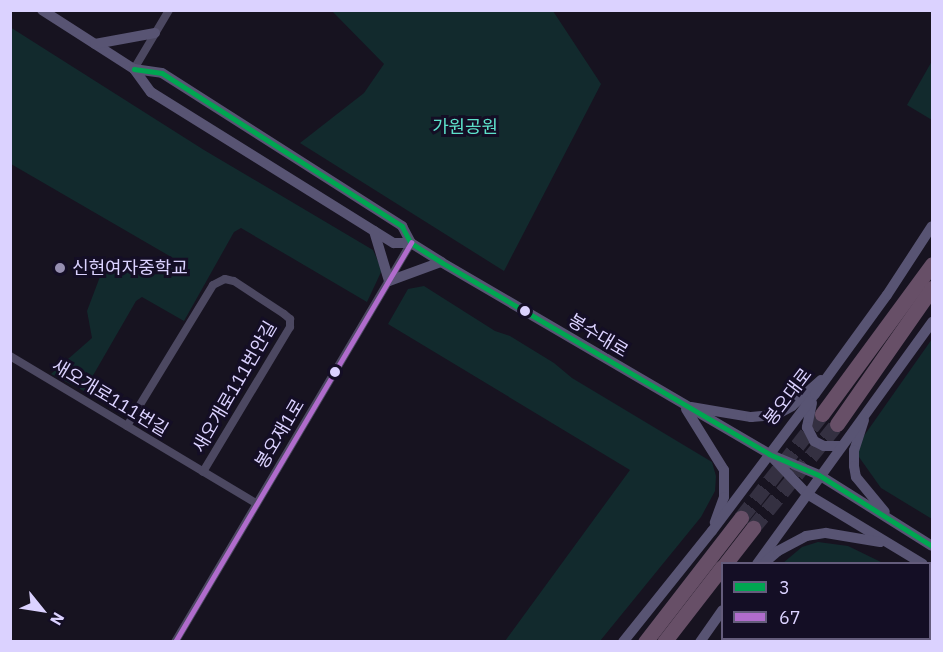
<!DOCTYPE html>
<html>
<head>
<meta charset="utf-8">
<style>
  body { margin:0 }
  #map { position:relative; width:943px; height:652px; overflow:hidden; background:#171320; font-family:"IBM Plex Sans","Noto Sans KR",sans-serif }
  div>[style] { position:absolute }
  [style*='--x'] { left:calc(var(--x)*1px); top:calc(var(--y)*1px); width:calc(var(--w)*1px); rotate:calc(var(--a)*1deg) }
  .green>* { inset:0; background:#122a2d; transform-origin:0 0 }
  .highway-tunnel>* { height:15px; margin-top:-7.5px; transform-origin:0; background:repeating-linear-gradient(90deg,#343041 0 15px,transparent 0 23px) }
  .street>* { height:8px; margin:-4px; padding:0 4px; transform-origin:4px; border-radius:4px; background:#4c4861 }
  .secondary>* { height:10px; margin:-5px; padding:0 5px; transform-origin:5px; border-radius:5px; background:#585473 }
  .highway>* { height:15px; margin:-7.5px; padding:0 7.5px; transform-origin:7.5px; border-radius:7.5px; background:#674f67 }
  .bus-1>* { height:4.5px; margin:-2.25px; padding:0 2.25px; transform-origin:2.25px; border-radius:2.25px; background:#00a651 }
  .bus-2>* { height:4.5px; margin:-2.25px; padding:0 2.25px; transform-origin:2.25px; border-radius:2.25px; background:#b06ccc }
  .dots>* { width:16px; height:16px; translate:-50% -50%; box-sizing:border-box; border:3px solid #140e25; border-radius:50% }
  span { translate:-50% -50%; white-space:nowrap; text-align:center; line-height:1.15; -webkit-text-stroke:6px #140e25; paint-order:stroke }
  .park-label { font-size:18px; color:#5de1ca }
  .poi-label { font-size:18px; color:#dbd2ff }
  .left { translate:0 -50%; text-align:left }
  .street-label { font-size:18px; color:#dbd2ff }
  .frame { position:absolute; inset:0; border:12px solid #dbd2ff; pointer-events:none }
  .legend { position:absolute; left:721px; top:562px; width:210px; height:78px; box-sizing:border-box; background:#140e25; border:2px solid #645c7c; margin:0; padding:8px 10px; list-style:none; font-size:18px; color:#dbd2ff }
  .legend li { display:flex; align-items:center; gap:12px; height:30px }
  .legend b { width:30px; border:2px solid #645c7c }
  .north { position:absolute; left:12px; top:580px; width:60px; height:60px; -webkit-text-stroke:4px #140e25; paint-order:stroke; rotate:120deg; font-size:16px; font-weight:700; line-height:24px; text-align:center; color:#dbd2ff }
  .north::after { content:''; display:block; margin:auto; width:21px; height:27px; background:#dbd2ff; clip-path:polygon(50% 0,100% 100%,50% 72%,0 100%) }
</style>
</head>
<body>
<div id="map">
  <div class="green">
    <i style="clip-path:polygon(332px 11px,553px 11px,601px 84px,504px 271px,300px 143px,364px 93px,384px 64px)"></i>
    <i style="clip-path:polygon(10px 27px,204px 150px,373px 250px,382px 270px,367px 302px,241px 228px,234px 232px,184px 321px,142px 297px,136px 301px,84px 391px,51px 374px,92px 338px,87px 311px,101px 274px,112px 266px,164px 271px,173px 258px,11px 164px)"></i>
    <i style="clip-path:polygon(932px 61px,932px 120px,907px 105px)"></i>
    <i style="clip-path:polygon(424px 286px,495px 331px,510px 336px,554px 363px,572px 378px,712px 462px,716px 476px,715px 491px,701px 517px,600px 641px,505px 641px,630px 470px,388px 324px,408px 289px)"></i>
    <i style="clip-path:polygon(932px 339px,932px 519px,881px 488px,854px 450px)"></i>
    <i style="clip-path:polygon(818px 542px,848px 546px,883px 563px,783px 563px,802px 547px)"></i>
    <i style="left:722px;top:638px;width:93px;height:4px;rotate:1deg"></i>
  </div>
  <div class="highway-tunnel">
    <i style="--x:741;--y:518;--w:132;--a:-52.1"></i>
    <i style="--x:753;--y:528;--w:134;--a:-51.1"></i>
  </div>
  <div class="street">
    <i style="--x:134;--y:69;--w:69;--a:-59.3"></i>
    <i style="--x:10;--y:356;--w:287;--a:30.9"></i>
    <i style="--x:127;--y:426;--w:165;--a:-58.6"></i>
    <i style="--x:213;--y:285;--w:13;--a:-27"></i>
    <i style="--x:225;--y:279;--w:9;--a:13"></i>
    <i style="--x:234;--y:281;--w:60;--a:33.4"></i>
    <i style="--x:284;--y:314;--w:8;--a:40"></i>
    <i style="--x:290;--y:319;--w:8;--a:90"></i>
    <i style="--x:290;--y:327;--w:169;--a:121"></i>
    <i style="--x:175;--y:642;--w:464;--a:-59.4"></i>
  </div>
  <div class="secondary">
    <i style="--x:42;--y:10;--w:109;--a:32.7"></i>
    <i style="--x:134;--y:69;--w:29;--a:54"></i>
    <i style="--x:151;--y:92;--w:286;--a:31.9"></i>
    <i style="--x:394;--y:243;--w:17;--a:0"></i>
    <i style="--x:95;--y:44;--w:61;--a:-10.4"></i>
    <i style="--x:134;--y:69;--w:28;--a:8"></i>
    <i style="--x:162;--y:73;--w:285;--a:32.5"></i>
    <i style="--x:402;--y:226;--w:19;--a:62"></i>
    <i style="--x:411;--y:243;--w:36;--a:32"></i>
    <i style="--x:441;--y:262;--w:380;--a:30.3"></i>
    <i style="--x:769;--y:454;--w:54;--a:22.8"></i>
    <i style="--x:819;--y:475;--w:133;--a:32.1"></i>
    <i style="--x:374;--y:231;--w:52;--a:73.3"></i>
    <i style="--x:389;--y:281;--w:55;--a:-20.1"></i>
    <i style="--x:812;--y:403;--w:25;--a:102"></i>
    <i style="--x:807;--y:427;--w:16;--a:63"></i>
    <i style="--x:814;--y:441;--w:11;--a:27"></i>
    <i style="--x:824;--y:446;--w:17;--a:0"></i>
    <i style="--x:691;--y:407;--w:61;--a:9.5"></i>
    <i style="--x:751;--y:417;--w:25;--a:-5"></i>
    <i style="--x:776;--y:415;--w:18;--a:-29"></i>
    <i style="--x:792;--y:406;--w:39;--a:-42"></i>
    <i style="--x:686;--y:409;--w:72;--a:58.1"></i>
    <i style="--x:724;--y:470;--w:27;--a:90"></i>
    <i style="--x:724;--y:497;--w:27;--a:110"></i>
    <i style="--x:864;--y:420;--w:32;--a:108"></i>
    <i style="--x:854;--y:450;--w:16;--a:90"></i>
    <i style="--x:854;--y:466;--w:11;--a:80"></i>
    <i style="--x:856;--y:477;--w:45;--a:50.4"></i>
    <i style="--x:772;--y:457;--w:51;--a:46.6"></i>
    <i style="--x:807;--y:494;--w:135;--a:31.1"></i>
    <i style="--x:757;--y:564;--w:299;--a:-54.1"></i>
    <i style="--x:763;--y:564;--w:20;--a:-41"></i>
    <i style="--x:778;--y:551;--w:32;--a:-28"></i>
    <i style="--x:806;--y:536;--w:20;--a:-9"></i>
    <i style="--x:826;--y:533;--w:55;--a:9.5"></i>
    <i style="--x:930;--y:568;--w:2;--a:27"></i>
    <i style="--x:623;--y:642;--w:142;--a:-51.3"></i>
    <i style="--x:712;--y:531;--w:171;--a:-53.1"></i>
    <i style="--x:815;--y:394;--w:122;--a:-54"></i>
    <i style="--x:887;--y:295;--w:82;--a:-56.9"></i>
    <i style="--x:700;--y:642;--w:39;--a:-55"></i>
  </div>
  <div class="highway">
    <i style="--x:822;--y:414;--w:186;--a:-53.7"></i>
    <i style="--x:837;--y:424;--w:166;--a:-55.1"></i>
    <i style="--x:725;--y:564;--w:46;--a:-52.1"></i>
    <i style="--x:645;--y:642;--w:157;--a:-52.3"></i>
    <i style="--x:664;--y:642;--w:95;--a:-52.3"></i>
  </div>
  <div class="bus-1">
    <i style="--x:134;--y:69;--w:28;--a:8"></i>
    <i style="--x:162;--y:73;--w:285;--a:32.5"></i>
    <i style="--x:402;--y:226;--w:19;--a:62"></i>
    <i style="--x:411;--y:243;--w:36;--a:32"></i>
    <i style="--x:441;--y:262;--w:380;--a:30.3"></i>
    <i style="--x:769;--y:454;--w:54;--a:22.8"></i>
    <i style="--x:819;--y:475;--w:133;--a:32.1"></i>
  </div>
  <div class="bus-2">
    <i style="--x:175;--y:642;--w:464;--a:-59.4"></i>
  </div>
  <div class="dots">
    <i style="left:60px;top:268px;background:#968fb1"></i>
    <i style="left:525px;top:311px;background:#dbd2ff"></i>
    <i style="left:335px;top:372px;background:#dbd2ff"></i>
  </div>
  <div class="park-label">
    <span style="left:465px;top:127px">가원공원</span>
  </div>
  <div class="poi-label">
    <span class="left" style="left:72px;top:268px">신현여자중학교</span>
  </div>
  <div class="street-label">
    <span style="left:598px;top:336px;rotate:31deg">봉수대로</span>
    <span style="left:235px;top:387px;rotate:-60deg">새오개로111번안길</span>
    <span style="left:788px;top:397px;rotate:-53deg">봉오대로</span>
    <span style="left:110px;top:398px;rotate:31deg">새오개로111번길</span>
    <span style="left:280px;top:434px;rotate:-59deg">봉오재1로</span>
  </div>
  <div class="frame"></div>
  <ul class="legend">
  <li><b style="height:8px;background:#00a651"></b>3</li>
  <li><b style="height:8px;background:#b06ccc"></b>67</li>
  </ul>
  <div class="north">N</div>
</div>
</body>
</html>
